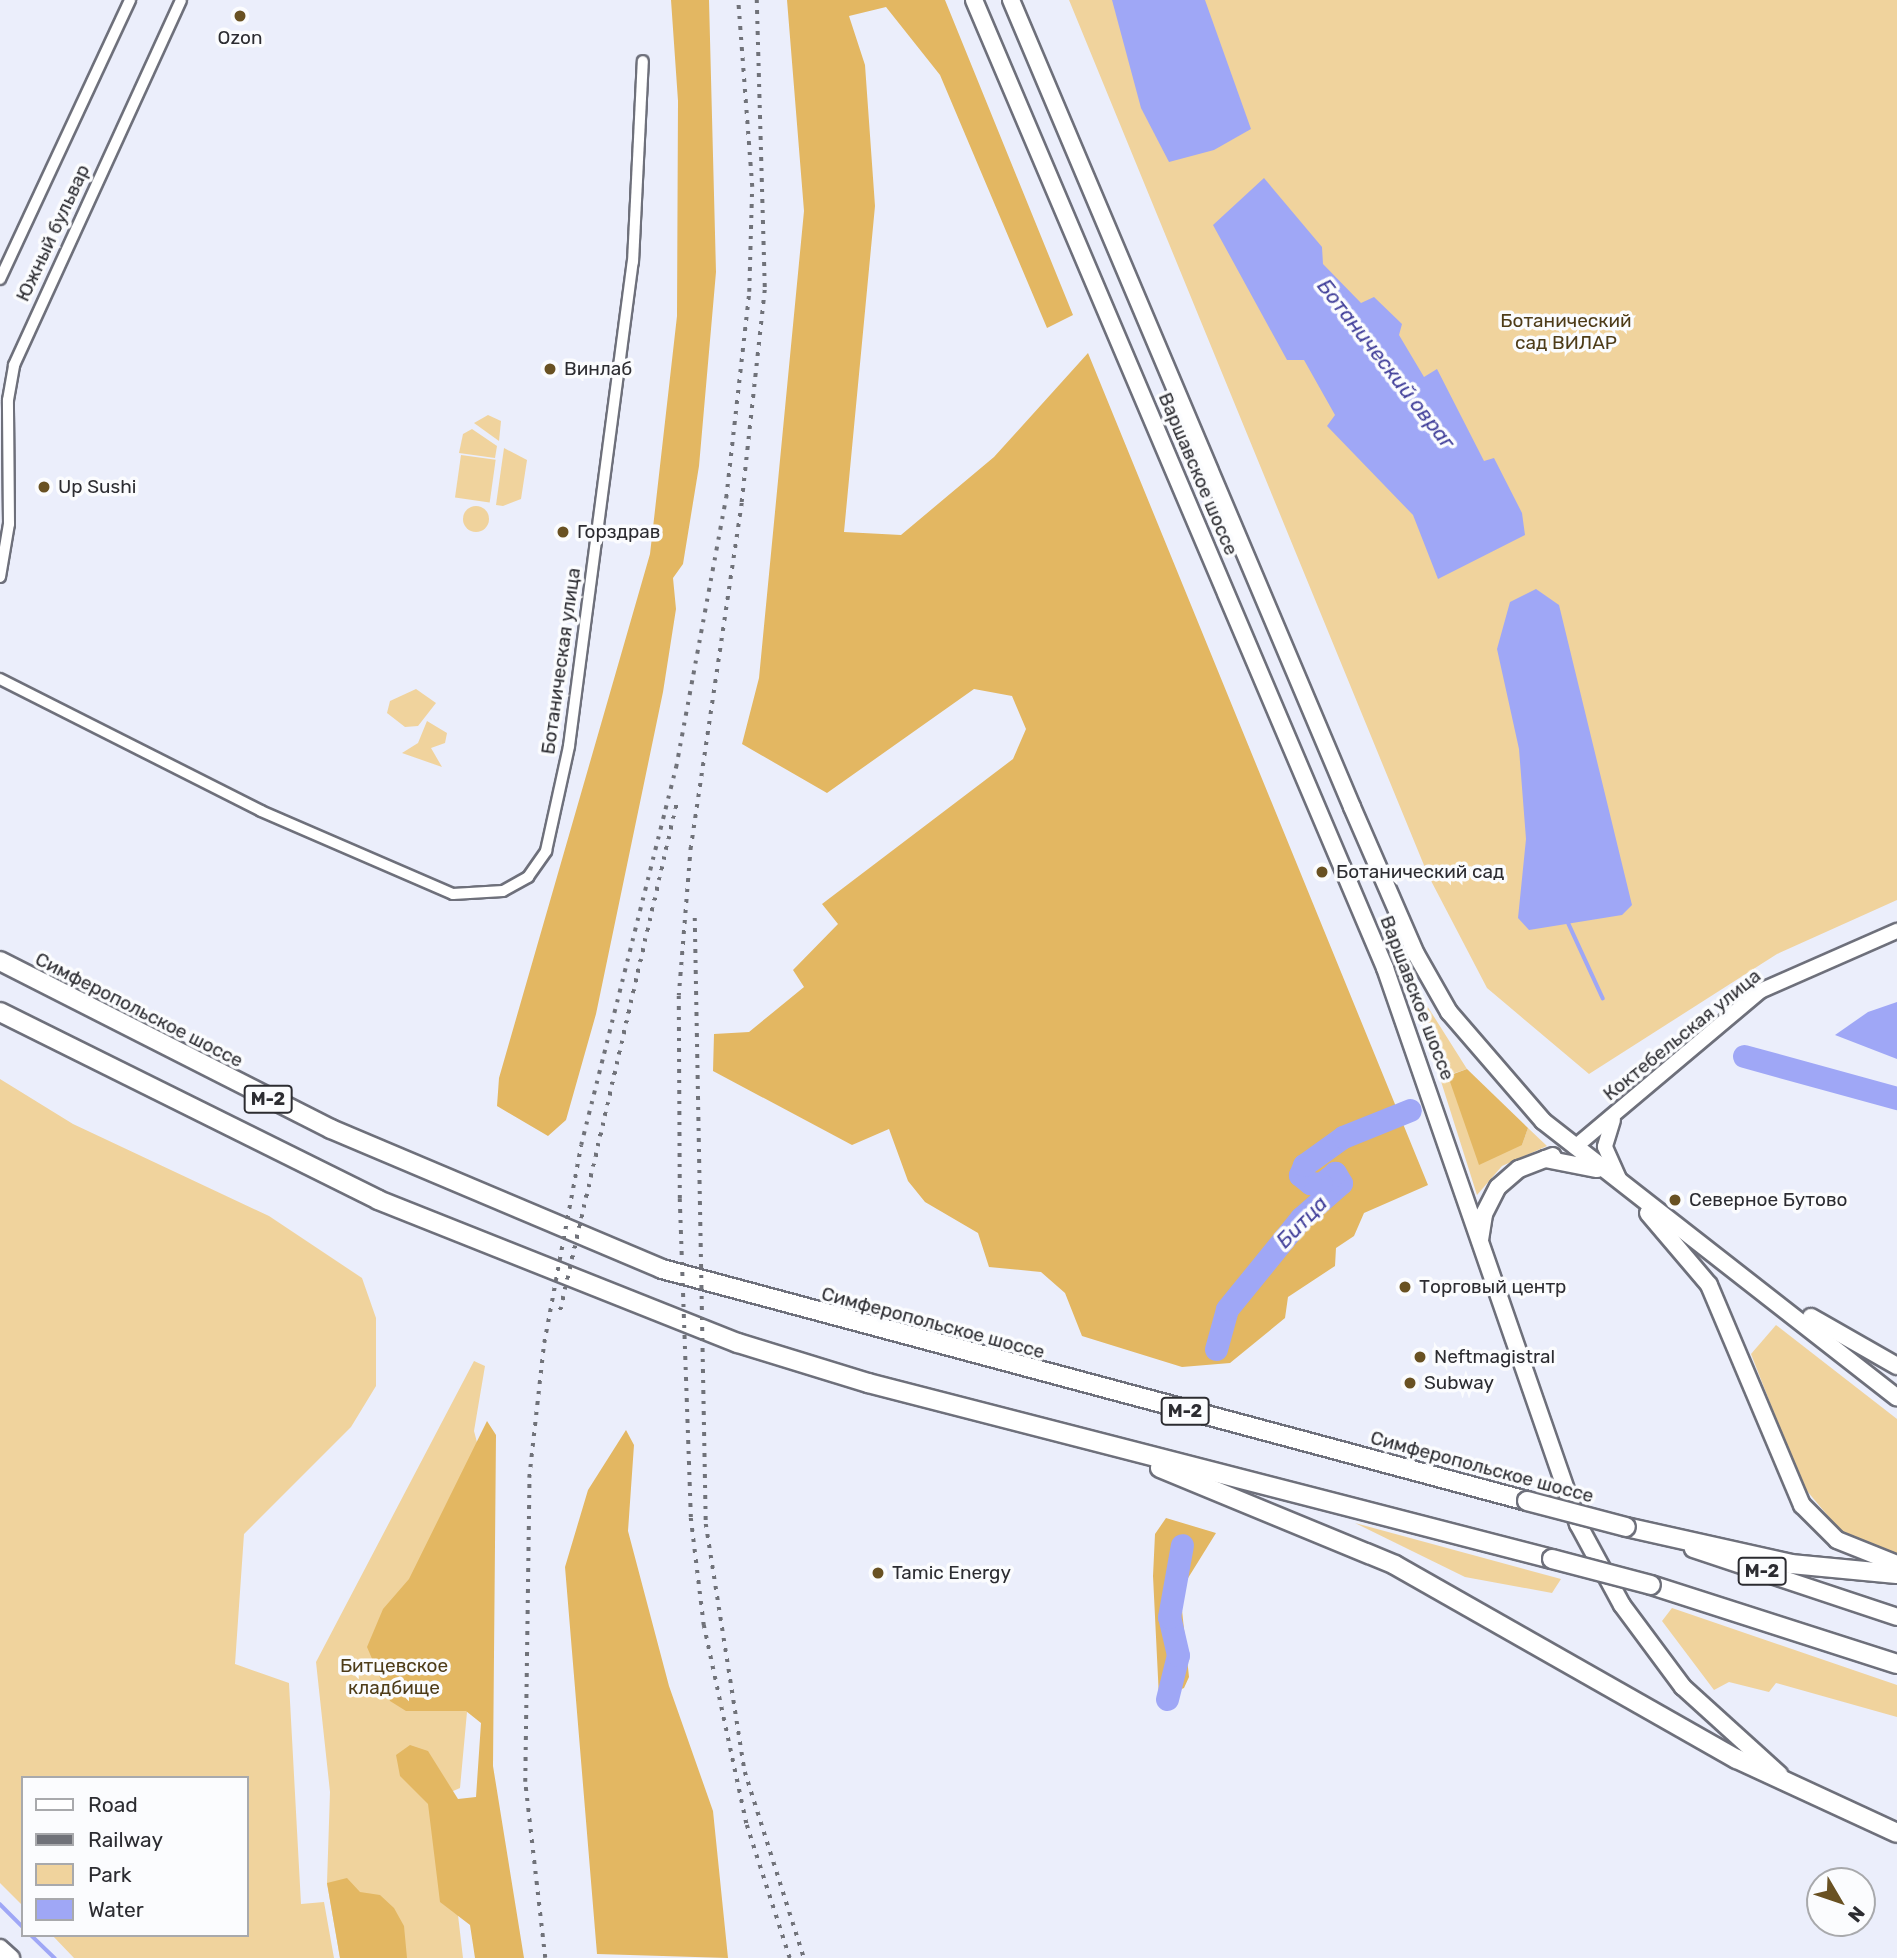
<!DOCTYPE html>
<html>
<head>
<meta charset="utf-8">
<style>
  body { margin:0 }
  #map { position:relative; width:1897px; height:1958px; overflow:hidden; background:#ebeefb; font-family:Rubik,sans-serif }
  div>[style] { position:absolute }
  [style*='--x'] { left:calc(var(--x)*1px); top:calc(var(--y)*1px); width:calc(var(--w)*1px); rotate:calc(var(--a)*1deg) }
  .green>* { inset:0; background:#f0d39d; transform-origin:0 0 }
  .round { border-radius:50% }
  .forest>* { inset:0; background:#e3b762 }
  .water>* { inset:0; background:#9fa7f6 }
  .stream>* { height:3.5px; margin:-1.75px; padding:0 1.75px; transform-origin:1.75px; border-radius:1.75px; background:#9fa7f6 }
  .river>* { height:23px; margin:-11.5px; padding:0 11.5px; transform-origin:11.5px; border-radius:11.5px; background:#9fa7f6 }
  .roads { filter:drop-shadow(2px 0 #6e707b) drop-shadow(-2px 0 #6e707b) drop-shadow(0 2px #6e707b) drop-shadow(0 -2px #6e707b) }
  .street>* { height:10px; margin:-5px; padding:0 5px; transform-origin:5px; border-radius:5px; background:#fff }
  .secondary>* { height:14px; margin:-7px; padding:0 7px; transform-origin:7px; border-radius:7px; background:#fff }
  .primary>* { height:16px; margin:-8px; padding:0 8px; transform-origin:8px; border-radius:8px; background:#fff }
  .highway>* { height:18px; margin:-9px; padding:0 9px; transform-origin:9px; border-radius:9px; background:#fff }
  .rail>* { height:3.5px; margin-top:-1.75px; transform-origin:0; background:repeating-linear-gradient(90deg,#707279 0 3.5px,transparent 0 10.5px) }
  .bridges { filter:drop-shadow(2px 0 #6e707b) drop-shadow(-2px 0 #6e707b) drop-shadow(0 2px #6e707b) drop-shadow(0 -2px #6e707b) }
  .highway-bridge>* { height:18px; margin:-9px; padding:0 9px; transform-origin:9px; border-radius:9px; background:#fff }
  .dots>* { width:19px; height:19px; translate:-50% -50%; box-sizing:border-box; border:4px solid #fbfcfe; border-radius:50% }
  span { translate:-50% -50%; white-space:nowrap; text-align:center; line-height:1.15; -webkit-text-stroke:7px #fbfcfe; paint-order:stroke }
  .shield-label span { padding:2px 5px; background:#fbfcfe; border:2px solid; border-radius:5px; -webkit-text-stroke-width:0 }
  .shield-label { font-size:18px; color:#2c2c31; font-weight:700 }
  .poi-label { font-size:19px; color:#2c2c31 }
  .left { translate:0 -50%; text-align:left }
  .street-label { font-size:19px; color:#2c2c31 }
  .park-label { font-size:19px; color:#4e3c18 }
  .water-label { font-size:21px; color:#403e99; font-style:italic }
  .legend { position:absolute; left:21px; top:1776px; width:228px; height:161px; box-sizing:border-box; background:#fbfcfe; border:2px solid #a8a9ac; margin:0; padding:9px 12px; list-style:none; font-size:21px; color:#2c2c31 }
  .legend li { display:flex; align-items:center; gap:14px; height:35px }
  .legend b { width:35px; border:2px solid #a8a9ac }
  .north { position:absolute; left:1806px; top:1867px; width:70px; height:70px; box-sizing:border-box; background:#fbfcfe; border:2px solid #a8a9ac; border-radius:50%; rotate:129deg; font-size:19px; font-weight:700; line-height:28px; text-align:center; color:#2c2c31 }
  .north::after { content:''; display:block; margin:auto; width:24px; height:32px; background:#695122; clip-path:polygon(50% 0,100% 100%,50% 72%,0 100%) }
</style>
</head>
<body>
<div id="map">
  <div class="green">
    <i style="clip-path:polygon(1069px 0,1897px 0,1897px 900px,1777px 954px,1589px 1074px,1487px 988px,1428px 875px)"></i>
    <i style="clip-path:polygon(488px 415px,501px 421px,499px 441px,474px 423px)"></i>
    <i style="clip-path:polygon(472px 429px,497px 446px,495px 458px,459px 453px,463px 434px)"></i>
    <i style="clip-path:polygon(504px 448px,527px 460px,521px 499px,503px 506px,496px 505px)"></i>
    <i style="left:461px;top:455px;width:35px;height:43px;rotate:8deg"></i>
    <i class="round" style="left:463px;top:506px;width:26px;height:26px"></i>
    <i style="clip-path:polygon(416px 689px,436px 703px,418px 726px,405px 727px,387px 713px,390px 701px)"></i>
    <i style="clip-path:polygon(427px 721px,447px 733px,445px 743px,431px 748px,442px 767px,402px 753px,418px 743px)"></i>
    <i style="clip-path:polygon(1407px 974px,1467px 1069px,1449px 1075px,1522px 1145px,1528px 1128px,1547px 1146px,1502px 1166px,1477px 1195px)"></i>
    <i style="clip-path:polygon(0 1079px,73px 1124px,269px 1216px,362px 1278px,376px 1318px,376px 1386px,351px 1427px,244px 1534px,235px 1664px,289px 1683px,301px 1904px,324px 1902px,334px 1958px,74px 1958px,52px 1935px,247px 1935px,247px 1778px,23px 1778px,23px 1906px,0 1883px)"></i>
    <i style="clip-path:polygon(1776px 1325px,1897px 1419px,1897px 1555px,1844px 1535px,1802px 1485px,1751px 1354px)"></i>
    <i style="clip-path:polygon(474px 1361px,485px 1366px,474px 1431px,488px 1484px,460px 1788px,444px 1795px,463px 1958px,340px 1958px,327px 1883px,330px 1792px,316px 1662px)"></i>
    <i style="clip-path:polygon(1355px 1523px,1561px 1579px,1552px 1593px,1465px 1577px)"></i>
    <i style="clip-path:polygon(1672px 1608px,1897px 1685px,1897px 1717px,1776px 1683px,1769px 1692px,1729px 1682px,1714px 1690px,1662px 1621px)"></i>
  </div>
  <div class="forest">
    <i style="clip-path:polygon(671px 0,709px 0,716px 272px,699px 466px,683px 564px,673px 578px,676px 609px,663px 692px,596px 1014px,566px 1120px,548px 1136px,497px 1106px,499px 1078px,650px 554px,677px 316px,678px 101px)"></i>
    <i style="clip-path:polygon(787px 0,945px 0,1073px 315px,1047px 328px,940px 75px,886px 7px,849px 16px,865px 65px,875px 206px,844px 532px,901px 535px,994px 457px,1088px 353px,1428px 1185px,1364px 1213px,1354px 1236px,1336px 1248px,1335px 1266px,1288px 1297px,1285px 1318px,1230px 1363px,1182px 1367px,1082px 1336px,1065px 1293px,1041px 1272px,989px 1267px,978px 1233px,925px 1202px,908px 1181px,889px 1129px,852px 1145px,713px 1071px,714px 1034px,749px 1032px,804px 987px,793px 970px,838px 924px,822px 904px,1013px 759px,1026px 729px,1012px 696px,974px 689px,827px 793px,742px 744px,759px 678px,804px 211px)"></i>
    <i style="clip-path:polygon(1467px 1069px,1528px 1128px,1522px 1145px,1479px 1165px,1448px 1076px)"></i>
    <i style="clip-path:polygon(487px 1421px,496px 1435px,493px 1766px,524px 1958px,475px 1958px,470px 1925px,440px 1902px,428px 1804px,400px 1776px,396px 1755px,410px 1745px,428px 1751px,458px 1799px,476px 1797px,481px 1723px,466px 1711px,406px 1711px,390px 1701px,367px 1647px,383px 1609px,409px 1579px)"></i>
    <i style="clip-path:polygon(626px 1430px,634px 1445px,628px 1531px,669px 1686px,713px 1811px,728px 1958px,597px 1954px,565px 1567px,588px 1490px)"></i>
    <i style="clip-path:polygon(1166px 1518px,1216px 1533px,1180px 1591px,1189px 1677px,1184px 1688px,1159px 1698px,1153px 1576px,1155px 1534px)"></i>
    <i style="clip-path:polygon(347px 1878px,360px 1892px,380px 1895px,394px 1908px,404px 1926px,407px 1958px,340px 1958px,327px 1883px)"></i>
  </div>
  <div class="water">
    <i style="clip-path:polygon(1112px 0,1205px 0,1251px 129px,1214px 150px,1169px 162px,1141px 108px)"></i>
    <i style="clip-path:polygon(1264px 178px,1322px 247px,1323px 264px,1361px 303px,1374px 297px,1402px 324px,1399px 335px,1424px 377px,1437px 369px,1484px 461px,1494px 458px,1522px 513px,1525px 535px,1438px 579px,1413px 515px,1327px 426px,1335px 415px,1304px 360px,1287px 360px,1213px 225px)"></i>
    <i style="clip-path:polygon(1536px 589px,1559px 605px,1632px 905px,1622px 915px,1529px 930px,1518px 918px,1526px 839px,1519px 749px,1497px 649px,1510px 602px)"></i>
    <i style="clip-path:polygon(1897px 1002px,1897px 1059px,1835px 1035px,1868px 1012px)"></i>
  </div>
  <div class="stream">
    <i style="--x:1568;--y:922;--w:84;--a:65.3"></i>
    <i style="--x:0;--y:1904;--w:33;--a:45"></i>
    <i style="--x:31;--y:1935;--w:33;--a:44"></i>
  </div>
  <div class="river">
    <i style="--x:1744;--y:1056;--w:159;--a:15.4"></i>
    <i style="--x:1216;--y:1349;--w:41;--a:-74.6"></i>
    <i style="--x:1227;--y:1309;--w:117;--a:-50.9"></i>
    <i style="--x:1301;--y:1218;--w:53;--a:-41.2"></i>
    <i style="--x:1341;--y:1183;--w:12;--a:-121"></i>
    <i style="--x:1335;--y:1173;--w:18;--a:142"></i>
    <i style="--x:1321;--y:1184;--w:11;--a:-175"></i>
    <i style="--x:1310;--y:1183;--w:13;--a:-141"></i>
    <i style="--x:1300;--y:1175;--w:11;--a:-68"></i>
    <i style="--x:1304;--y:1165;--w:48;--a:-35.7"></i>
    <i style="--x:1343;--y:1137;--w:72;--a:-21.9"></i>
    <i style="--x:1167;--y:1699;--w:45;--a:-76"></i>
    <i style="--x:1178;--y:1655;--w:39;--a:-103"></i>
    <i style="--x:1169;--y:1617;--w:73;--a:-79.8"></i>
  </div>
  <div class="roads">
    <div class="street">
      <i style="--x:0;--y:279;--w:308;--a:-65"></i>
      <i style="--x:0;--y:577;--w:54;--a:-80.4"></i>
      <i style="--x:9;--y:524;--w:124;--a:-90.5"></i>
      <i style="--x:8;--y:400;--w:36;--a:-80"></i>
      <i style="--x:14;--y:365;--w:401;--a:-65.4"></i>
      <i style="--x:0;--y:679;--w:292;--a:26.8"></i>
      <i style="--x:261;--y:811;--w:209;--a:23.4"></i>
      <i style="--x:453;--y:894;--w:50;--a:-3.4"></i>
      <i style="--x:503;--y:891;--w:29;--a:-29"></i>
      <i style="--x:528;--y:877;--w:32;--a:-55"></i>
      <i style="--x:546;--y:851;--w:107;--a:-77.6"></i>
      <i style="--x:569;--y:746;--w:488;--a:-82.5"></i>
      <i style="--x:633;--y:262;--w:201;--a:-87.2"></i>
    </div>
    <div class="secondary">
      <i style="--x:1613;--y:1120;--w:28;--a:107"></i>
      <i style="--x:1605;--y:1147;--w:37;--a:66"></i>
      <i style="--x:1575;--y:1147;--w:242;--a:-40.1"></i>
      <i style="--x:1760;--y:991;--w:150;--a:-23.7"></i>
    </div>
    <div class="primary">
      <i style="--x:974;--y:0;--w:1052;--a:66.99"></i>
      <i style="--x:1385;--y:968;--w:589;--a:70.86"></i>
      <i style="--x:1578;--y:1524;--w:92;--a:61.5"></i>
      <i style="--x:1622;--y:1605;--w:102;--a:53.4"></i>
      <i style="--x:1683;--y:1687;--w:130;--a:42.2"></i>
      <i style="--x:1011;--y:0;--w:876;--a:67.09"></i>
      <i style="--x:1352;--y:807;--w:160;--a:66.5"></i>
      <i style="--x:1416;--y:954;--w:67;--a:60.4"></i>
      <i style="--x:1449;--y:1012;--w:144;--a:49.2"></i>
      <i style="--x:1543;--y:1121;--w:449;--a:38"></i>
      <i style="--x:1545;--y:1159;--w:53;--a:10.9"></i>
      <i style="--x:1648;--y:1213;--w:94;--a:49.7"></i>
      <i style="--x:1709;--y:1285;--w:239;--a:67.1"></i>
      <i style="--x:1802;--y:1505;--w:49;--a:45"></i>
      <i style="--x:1837;--y:1540;--w:65;--a:21.8"></i>
      <i style="--x:1480;--y:1240;--w:26;--a:-81"></i>
      <i style="--x:1484;--y:1214;--w:30;--a:-63"></i>
      <i style="--x:1498;--y:1187;--w:28;--a:-41"></i>
      <i style="--x:1519;--y:1169;--w:36;--a:-21"></i>
      <i style="--x:1811;--y:1317;--w:99;--a:29.7"></i>
      <i style="--x:1693;--y:1549;--w:215;--a:18.4"></i>
      <i style="--x:0;--y:1948;--w:15;--a:42"></i>
    </div>
    <div class="highway">
      <i style="--x:0;--y:961;--w:371;--a:26.9"></i>
      <i style="--x:331;--y:1129;--w:359;--a:22.9"></i>
      <i style="--x:662;--y:1269;--w:896;--a:15.01"></i>
      <i style="--x:0;--y:1012;--w:422;--a:26.4"></i>
      <i style="--x:378;--y:1200;--w:387;--a:21.7"></i>
      <i style="--x:738;--y:1343;--w:136;--a:17.1"></i>
      <i style="--x:868;--y:1383;--w:706;--a:14.43"></i>
      <i style="--x:1160;--y:1468;--w:254;--a:22.4"></i>
      <i style="--x:1395;--y:1565;--w:393;--a:29.6"></i>
      <i style="--x:1737;--y:1759;--w:176;--a:24.8"></i>
      <i style="--x:1626;--y:1527;--w:169;--a:12.6"></i>
      <i style="--x:1791;--y:1564;--w:106;--a:5.4"></i>
      <i style="--x:1651;--y:1585;--w:258;--a:17.8"></i>
    </div>
  </div>
  <div class="rail">
    <i style="--x:757;--y:0;--w:290;--a:88.4"></i>
    <i style="--x:765;--y:290;--w:214;--a:96.2"></i>
    <i style="--x:742;--y:503;--w:348;--a:98.4"></i>
    <i style="--x:691;--y:847;--w:149;--a:94.6"></i>
    <i style="--x:679;--y:996;--w:203;--a:89.7"></i>
    <i style="--x:680;--y:1199;--w:319;--a:88"></i>
    <i style="--x:691;--y:1518;--w:108;--a:83.1"></i>
    <i style="--x:704;--y:1625;--w:205;--a:77.9"></i>
    <i style="--x:747;--y:1825;--w:140;--a:72.1"></i>
    <i style="--x:695;--y:918;--w:606;--a:88.96"></i>
    <i style="--x:706;--y:1524;--w:251;--a:81.1"></i>
    <i style="--x:745;--y:1772;--w:195;--a:72.4"></i>
    <i style="--x:560;--y:1310;--w:518;--a:-77.06"></i>
    <i style="--x:545;--y:1958;--w:177;--a:-96.5"></i>
    <i style="--x:525;--y:1782;--w:304;--a:-89.2"></i>
    <i style="--x:529;--y:1478;--w:136;--a:-83.7"></i>
    <i style="--x:544;--y:1343;--w:201;--a:-79.4"></i>
    <i style="--x:581;--y:1145;--w:390;--a:-75.9"></i>
    <i style="--x:676;--y:767;--w:274;--a:-79.5"></i>
    <i style="--x:726;--y:498;--w:207;--a:-83.6"></i>
    <i style="--x:749;--y:292;--w:105;--a:-88.4"></i>
    <i style="--x:752;--y:187;--w:188;--a:-94.3"></i>
  </div>
  <div class="bridges">
    <div class="highway-bridge">
      <i style="--x:1527;--y:1501;--w:102;--a:14.7"></i>
      <i style="--x:1552;--y:1559;--w:102;--a:14.7"></i>
    </div>
  </div>
  <div class="dots">
    <i style="left:240px;top:16px;background:#695122"></i>
    <i style="left:550px;top:369px;background:#695122"></i>
    <i style="left:44px;top:487px;background:#695122"></i>
    <i style="left:563px;top:532px;background:#695122"></i>
    <i style="left:1322px;top:872px;background:#695122"></i>
    <i style="left:1675px;top:1200px;background:#695122"></i>
    <i style="left:1405px;top:1287px;background:#695122"></i>
    <i style="left:1420px;top:1357px;background:#695122"></i>
    <i style="left:1410px;top:1383px;background:#695122"></i>
    <i style="left:878px;top:1573px;background:#695122"></i>
  </div>
  <div class="shield-label">
    <span style="left:268px;top:1099px">М-2</span>
    <span style="left:1185px;top:1411px">М-2</span>
    <span style="left:1762px;top:1571px">М-2</span>
  </div>
  <div class="poi-label">
    <span style="left:240px;top:38px">Ozon</span>
    <span class="left" style="left:564px;top:369px">Винлаб</span>
    <span class="left" style="left:58px;top:487px">Up Sushi</span>
    <span class="left" style="left:577px;top:532px">Горздрав</span>
    <span class="left" style="left:1336px;top:872px">Ботанический сад</span>
    <span class="left" style="left:1689px;top:1200px">Северное Бутово</span>
    <span class="left" style="left:1419px;top:1287px">Торговый центр</span>
    <span class="left" style="left:1434px;top:1357px">Neftmagistral</span>
    <span class="left" style="left:1424px;top:1383px">Subway</span>
    <span class="left" style="left:892px;top:1573px">Tamic Energy</span>
  </div>
  <div class="street-label">
    <span style="left:53px;top:233px;rotate:-65deg">Южный бульвар</span>
    <span style="left:1198px;top:474px;rotate:67deg">Варшавское шоссе</span>
    <span style="left:561px;top:661px;rotate:-82deg">Ботаническая улица</span>
    <span style="left:1417px;top:998px;rotate:69deg">Варшавское шоссе</span>
    <span style="left:139px;top:1010px;rotate:27deg">Симферопольское шоссе</span>
    <span style="left:1682px;top:1035px;rotate:-39deg">Коктебельская улица</span>
    <span style="left:933px;top:1323px;rotate:15deg">Симферопольское шоссе</span>
    <span style="left:1482px;top:1467px;rotate:15deg">Симферопольское шоссе</span>
  </div>
  <div class="park-label">
    <span style="left:1566px;top:332px">Ботанический<br>сад ВИЛАР</span>
    <span style="left:394px;top:1677px">Битцевское<br>кладбище</span>
  </div>
  <div class="water-label">
    <span style="left:1386px;top:364px;rotate:52deg">Ботанический овраг</span>
    <span style="left:1302px;top:1222px;rotate:-46deg">Битца</span>
  </div>
  <ul class="legend">
  <li><b style="height:9px;background:#fff"></b>Road</li>
  <li><b style="height:9px;background:#707279"></b>Railway</li>
  <li><b style="height:19px;background:#f0d39d"></b>Park</li>
  <li><b style="height:19px;background:#9fa7f6"></b>Water</li>
  </ul>
  <div class="north">N</div>
</div>
</body>
</html>
